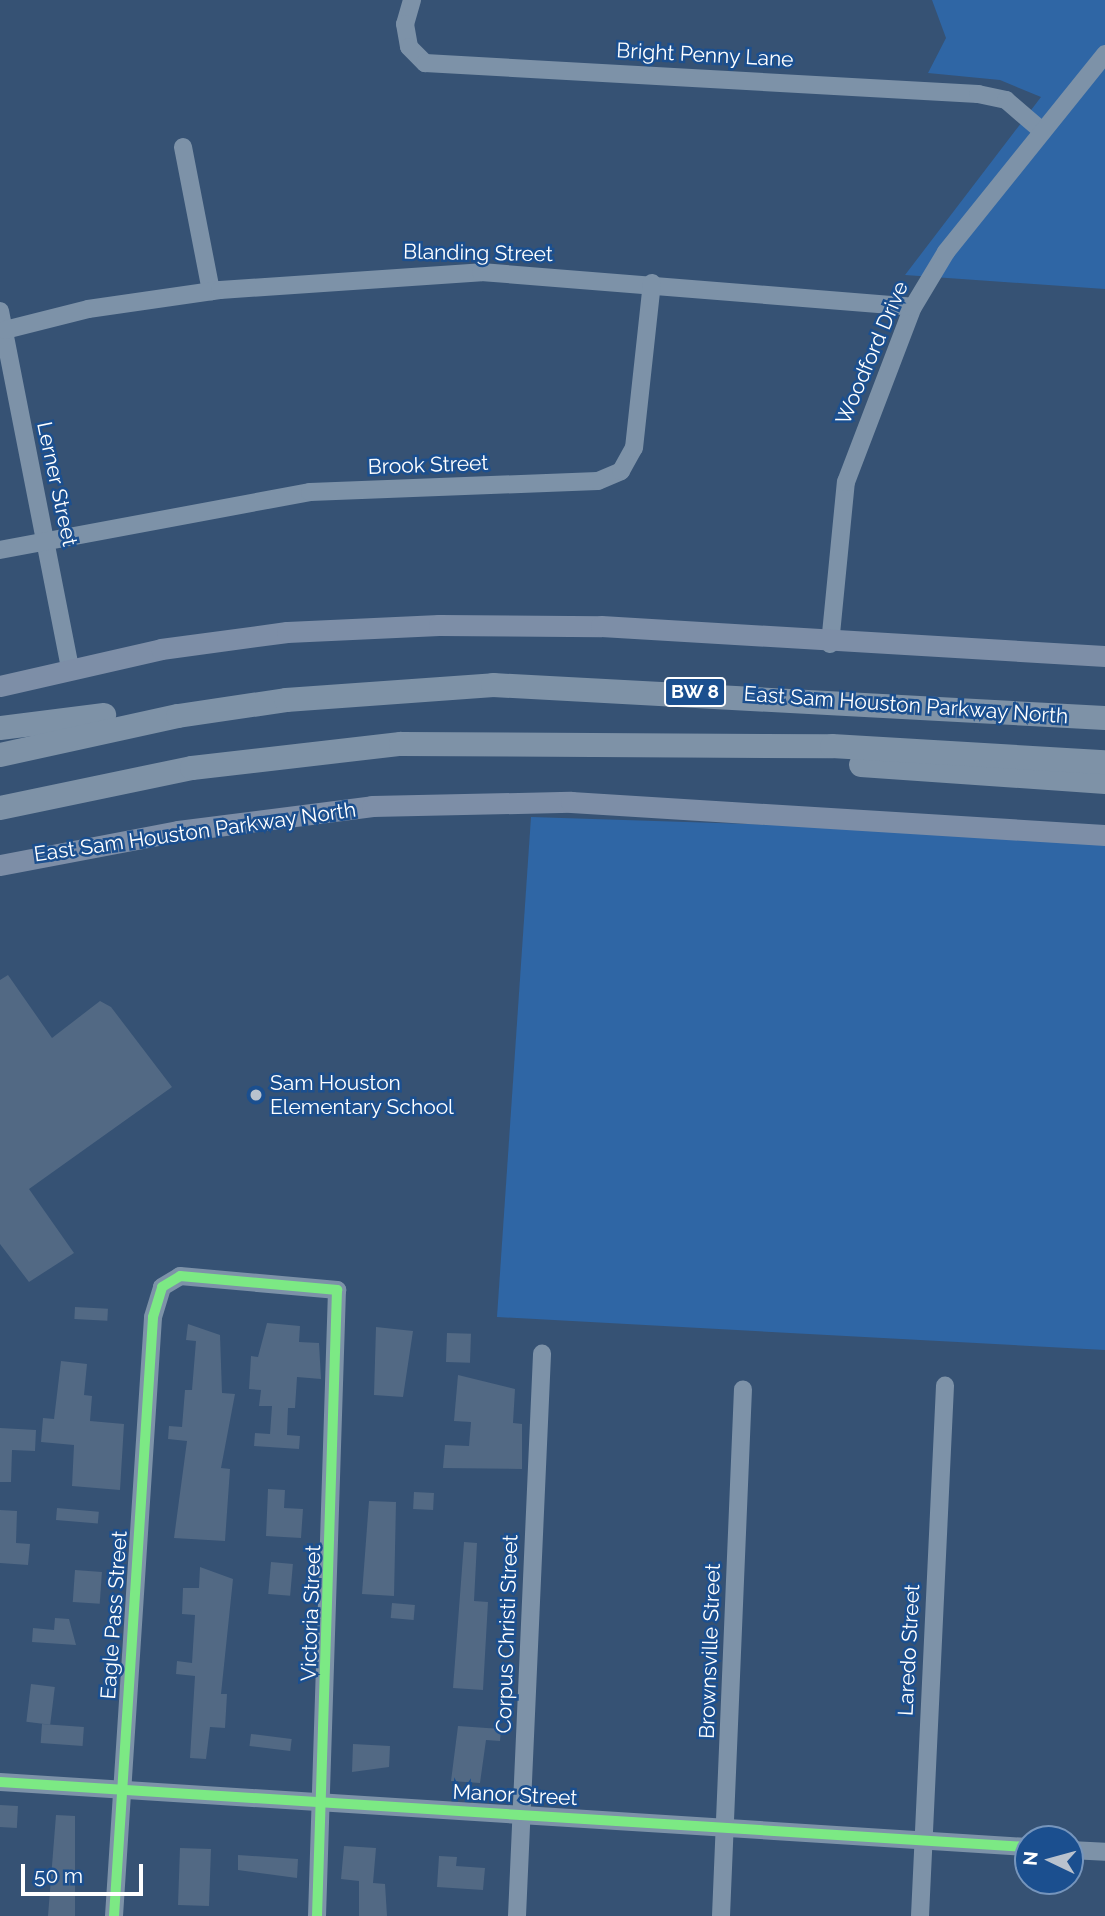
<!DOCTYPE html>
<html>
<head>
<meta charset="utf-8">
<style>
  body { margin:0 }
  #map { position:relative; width:1105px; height:1916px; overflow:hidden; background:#365274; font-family:Raleway,sans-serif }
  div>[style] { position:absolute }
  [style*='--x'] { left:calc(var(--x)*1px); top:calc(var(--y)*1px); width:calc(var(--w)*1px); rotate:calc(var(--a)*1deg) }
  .green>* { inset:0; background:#2f66a5 }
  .building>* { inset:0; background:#526984; transform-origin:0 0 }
  .minor>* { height:18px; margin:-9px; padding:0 9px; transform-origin:9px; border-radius:9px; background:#7d92a8 }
  .major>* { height:21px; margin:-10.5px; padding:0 10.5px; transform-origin:10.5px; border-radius:10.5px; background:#7d8ea7 }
  .highway>* { height:24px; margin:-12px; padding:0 12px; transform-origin:12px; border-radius:12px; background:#7e92a7 }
  .cycleway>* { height:10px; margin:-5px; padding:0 5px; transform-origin:5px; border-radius:5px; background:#7ce984 }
  .dots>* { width:19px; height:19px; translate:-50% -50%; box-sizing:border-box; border:4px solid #1b4f8f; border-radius:50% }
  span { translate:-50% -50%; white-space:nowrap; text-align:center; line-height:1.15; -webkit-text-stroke:5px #1b4f8f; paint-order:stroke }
  .shield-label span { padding:2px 5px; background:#1b4f8f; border:2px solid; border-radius:5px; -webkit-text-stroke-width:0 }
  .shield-label { font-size:19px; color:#fff; font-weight:700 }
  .street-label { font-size:21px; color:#fff }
  .poi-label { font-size:21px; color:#fff }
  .left { translate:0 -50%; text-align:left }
  .north { position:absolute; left:1014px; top:1825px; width:70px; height:70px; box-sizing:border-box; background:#1b4f8f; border:2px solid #7695bc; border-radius:50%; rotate:275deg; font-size:19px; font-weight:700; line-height:28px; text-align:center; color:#fff }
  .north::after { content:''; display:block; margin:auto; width:24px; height:32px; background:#b9c2ce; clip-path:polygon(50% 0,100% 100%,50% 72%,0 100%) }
  .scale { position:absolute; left:21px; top:1864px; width:122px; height:32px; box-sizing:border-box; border:4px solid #fff; border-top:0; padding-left:9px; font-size:21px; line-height:24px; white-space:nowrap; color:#fff; -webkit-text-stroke:5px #1b4f8f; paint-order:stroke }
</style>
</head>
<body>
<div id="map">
  <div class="green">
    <i style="clip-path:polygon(932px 0,1105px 0,1105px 289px,905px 275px,1041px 97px,1000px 80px,928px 73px,946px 38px)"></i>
    <i style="clip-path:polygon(531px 817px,930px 830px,1105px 843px,1105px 1350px,497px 1317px)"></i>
  </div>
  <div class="building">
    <i style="clip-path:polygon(8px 975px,52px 1038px,100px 1001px,111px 1007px,172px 1087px,29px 1189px,74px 1253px,29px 1282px,0 1244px,0 980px)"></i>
    <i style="left:75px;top:1307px;width:33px;height:12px;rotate:3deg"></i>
    <i style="clip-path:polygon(267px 1323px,300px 1326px,299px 1342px,319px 1343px,321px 1379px,297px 1377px,295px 1408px,288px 1408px,287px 1435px,300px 1436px,299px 1449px,254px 1446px,255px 1433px,270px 1434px,272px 1406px,259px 1406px,261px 1390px,249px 1389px,251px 1356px,258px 1357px)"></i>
    <i style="clip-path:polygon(188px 1324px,220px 1335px,222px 1393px,235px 1394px,221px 1468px,230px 1469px,225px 1541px,174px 1538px,187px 1441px,168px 1439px,169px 1426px,182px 1427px,185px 1390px,192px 1390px,196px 1341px,186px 1340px)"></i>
    <i style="clip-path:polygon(376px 1327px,413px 1331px,403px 1397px,374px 1395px)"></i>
    <i style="left:447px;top:1333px;width:24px;height:29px;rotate:2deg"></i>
    <i style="clip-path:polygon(61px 1361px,87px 1364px,84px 1395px,92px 1396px,90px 1421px,124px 1424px,120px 1490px,72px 1486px,74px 1445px,41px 1442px,43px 1418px,54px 1419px)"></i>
    <i style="clip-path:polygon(458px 1375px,515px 1389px,513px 1423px,522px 1424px,522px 1469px,443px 1468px,445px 1445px,469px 1446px,471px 1422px,454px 1421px)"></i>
    <i style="clip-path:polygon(0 1428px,36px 1430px,35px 1451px,12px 1450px,11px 1482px,0 1482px)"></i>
    <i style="clip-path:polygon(268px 1489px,285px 1490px,284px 1508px,303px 1509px,301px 1538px,266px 1536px)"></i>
    <i style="left:414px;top:1492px;width:20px;height:17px;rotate:3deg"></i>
    <i style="clip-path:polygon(369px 1501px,396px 1502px,394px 1596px,362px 1594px)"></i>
    <i style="left:57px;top:1508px;width:42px;height:12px;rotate:5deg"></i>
    <i style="clip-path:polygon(0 1510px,17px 1511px,16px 1543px,30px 1544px,28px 1565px,0 1563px)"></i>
    <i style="clip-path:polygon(464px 1542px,477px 1543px,474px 1601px,488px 1602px,483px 1690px,453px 1688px)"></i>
    <i style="left:271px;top:1562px;width:22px;height:32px;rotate:5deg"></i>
    <i style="clip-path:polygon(200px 1567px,233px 1579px,221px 1694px,227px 1694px,225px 1728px,210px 1727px,206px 1759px,190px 1758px,195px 1676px,176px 1674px,177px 1661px,192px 1663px,195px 1615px,182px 1614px,183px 1588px,199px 1588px)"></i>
    <i style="left:75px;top:1570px;width:27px;height:32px;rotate:4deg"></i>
    <i style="left:392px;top:1603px;width:23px;height:15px;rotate:5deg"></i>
    <i style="clip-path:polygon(55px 1618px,69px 1619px,76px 1645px,32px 1642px,33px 1628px,54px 1630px)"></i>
    <i style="left:31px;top:1684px;width:24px;height:38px;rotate:7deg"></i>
    <i style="left:42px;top:1724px;width:42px;height:19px;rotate:4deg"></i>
    <i style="clip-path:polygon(458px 1726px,501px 1729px,500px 1741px,486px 1740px,480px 1783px,451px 1781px)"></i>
    <i style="left:251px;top:1734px;width:41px;height:12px;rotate:7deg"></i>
    <i style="clip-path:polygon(353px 1744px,390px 1746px,389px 1767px,352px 1772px)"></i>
    <i style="left:0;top:1805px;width:18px;height:22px;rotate:3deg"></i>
    <i style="clip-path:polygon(56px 1815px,75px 1816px,75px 1916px,48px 1916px)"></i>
    <i style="clip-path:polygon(344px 1846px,376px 1848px,373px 1883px,385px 1884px,387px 1916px,359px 1916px,359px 1881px,341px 1879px)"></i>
    <i style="left:180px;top:1848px;width:31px;height:57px;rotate:2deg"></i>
    <i style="clip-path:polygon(238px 1855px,298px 1859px,297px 1878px,238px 1870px)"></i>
    <i style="clip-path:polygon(439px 1856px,457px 1857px,456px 1866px,485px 1868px,483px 1890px,437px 1887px)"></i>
  </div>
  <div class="minor">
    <i style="--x:412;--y:0;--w:25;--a:106"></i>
    <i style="--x:405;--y:24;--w:23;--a:80"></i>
    <i style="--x:409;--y:47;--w:23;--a:45"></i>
    <i style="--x:425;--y:63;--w:554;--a:3.21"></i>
    <i style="--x:978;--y:94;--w:29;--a:12"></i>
    <i style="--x:1006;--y:100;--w:48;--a:40.7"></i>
    <i style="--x:183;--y:147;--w:147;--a:79"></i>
    <i style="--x:0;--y:311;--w:363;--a:78.9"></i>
    <i style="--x:5;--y:330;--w:86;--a:-14.2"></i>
    <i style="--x:88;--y:309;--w:133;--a:-8.2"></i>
    <i style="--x:220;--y:290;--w:262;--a:-3.9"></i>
    <i style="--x:481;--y:272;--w:433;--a:4.6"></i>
    <i style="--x:0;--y:550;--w:315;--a:-10.6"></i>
    <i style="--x:310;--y:492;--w:288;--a:-2.2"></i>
    <i style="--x:598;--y:481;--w:25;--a:-23"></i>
    <i style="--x:621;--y:471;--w:26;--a:-61"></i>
    <i style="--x:634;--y:448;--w:166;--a:-83.8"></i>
    <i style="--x:830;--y:644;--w:163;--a:-84.4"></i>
    <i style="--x:846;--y:482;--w:187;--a:-69.1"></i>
    <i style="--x:913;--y:307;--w:64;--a:-59"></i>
    <i style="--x:946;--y:252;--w:254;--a:-51.2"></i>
    <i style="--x:0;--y:1782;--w:1030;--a:3.62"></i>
    <i style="--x:1070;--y:1850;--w:35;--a:3"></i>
    <i style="--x:114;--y:1916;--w:600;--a:-86.27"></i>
    <i style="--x:153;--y:1317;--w:31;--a:-73"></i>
    <i style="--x:162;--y:1287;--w:21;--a:-31"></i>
    <i style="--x:180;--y:1276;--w:158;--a:5.1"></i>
    <i style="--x:337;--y:1290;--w:626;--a:91.83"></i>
    <i style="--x:517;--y:1916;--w:563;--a:-87.45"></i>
    <i style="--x:721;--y:1916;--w:527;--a:-87.61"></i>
    <i style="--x:920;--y:1916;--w:531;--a:-87.3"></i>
  </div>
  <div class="major">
    <i style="--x:0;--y:686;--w:165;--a:-12.9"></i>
    <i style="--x:161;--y:649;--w:127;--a:-7.7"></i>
    <i style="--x:287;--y:632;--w:152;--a:-2.6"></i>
    <i style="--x:439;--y:625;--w:162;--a:0.4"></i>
    <i style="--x:601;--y:626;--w:505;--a:3.41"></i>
    <i style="--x:0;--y:865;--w:181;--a:-10.8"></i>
    <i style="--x:178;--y:831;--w:196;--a:-7.3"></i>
    <i style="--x:372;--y:806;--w:199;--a:-1.2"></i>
    <i style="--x:571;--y:802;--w:535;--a:3.54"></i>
  </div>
  <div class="highway">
    <i style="--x:0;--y:728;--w:105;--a:-7.1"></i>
    <i style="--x:0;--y:755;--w:182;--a:-12.4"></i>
    <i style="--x:178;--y:716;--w:109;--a:-8.4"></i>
    <i style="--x:286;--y:700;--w:208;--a:-4.1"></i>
    <i style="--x:493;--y:685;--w:613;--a:3.09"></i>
    <i style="--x:861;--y:765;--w:245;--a:4"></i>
    <i style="--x:0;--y:808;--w:196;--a:-11.8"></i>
    <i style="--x:192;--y:768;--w:210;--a:-6.6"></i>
    <i style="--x:401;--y:744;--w:431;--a:0.3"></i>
    <i style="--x:832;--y:746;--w:273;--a:3.4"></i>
  </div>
  <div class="cycleway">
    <i style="--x:0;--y:1782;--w:1030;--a:3.62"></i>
    <i style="--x:114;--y:1916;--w:600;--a:-86.27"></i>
    <i style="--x:153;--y:1317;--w:31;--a:-73"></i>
    <i style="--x:162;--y:1287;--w:21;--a:-31"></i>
    <i style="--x:180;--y:1276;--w:158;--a:5.1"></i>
    <i style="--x:337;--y:1290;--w:626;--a:91.83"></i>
  </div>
  <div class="dots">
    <i style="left:256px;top:1095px;background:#b9c2ce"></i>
  </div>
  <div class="shield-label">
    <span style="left:695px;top:692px">BW 8</span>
  </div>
  <div class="street-label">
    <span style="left:705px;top:55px;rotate:3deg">Bright Penny Lane</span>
    <span style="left:478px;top:253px;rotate:1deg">Blanding Street</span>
    <span style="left:872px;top:353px;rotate:-67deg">Woodford Drive</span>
    <span style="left:428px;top:465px;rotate:-2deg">Brook Street</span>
    <span style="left:57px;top:484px;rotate:78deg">Lerner Street</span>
    <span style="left:906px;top:705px;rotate:4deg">East Sam Houston Parkway North</span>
    <span style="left:195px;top:832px;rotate:-8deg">East Sam Houston Parkway North</span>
    <span style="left:311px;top:1613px;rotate:-88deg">Victoria Street</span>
    <span style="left:114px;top:1615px;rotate:-86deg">Eagle Pass Street</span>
    <span style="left:507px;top:1634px;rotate:-88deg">Corpus Christi Street</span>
    <span style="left:909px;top:1650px;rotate:-87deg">Laredo Street</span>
    <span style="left:710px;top:1651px;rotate:-88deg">Brownsville Street</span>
    <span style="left:515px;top:1795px;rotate:3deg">Manor Street</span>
  </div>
  <div class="poi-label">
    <span class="left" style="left:270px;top:1095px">Sam Houston<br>Elementary School</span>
  </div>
  <div class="north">N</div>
  <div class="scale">50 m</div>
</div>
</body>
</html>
